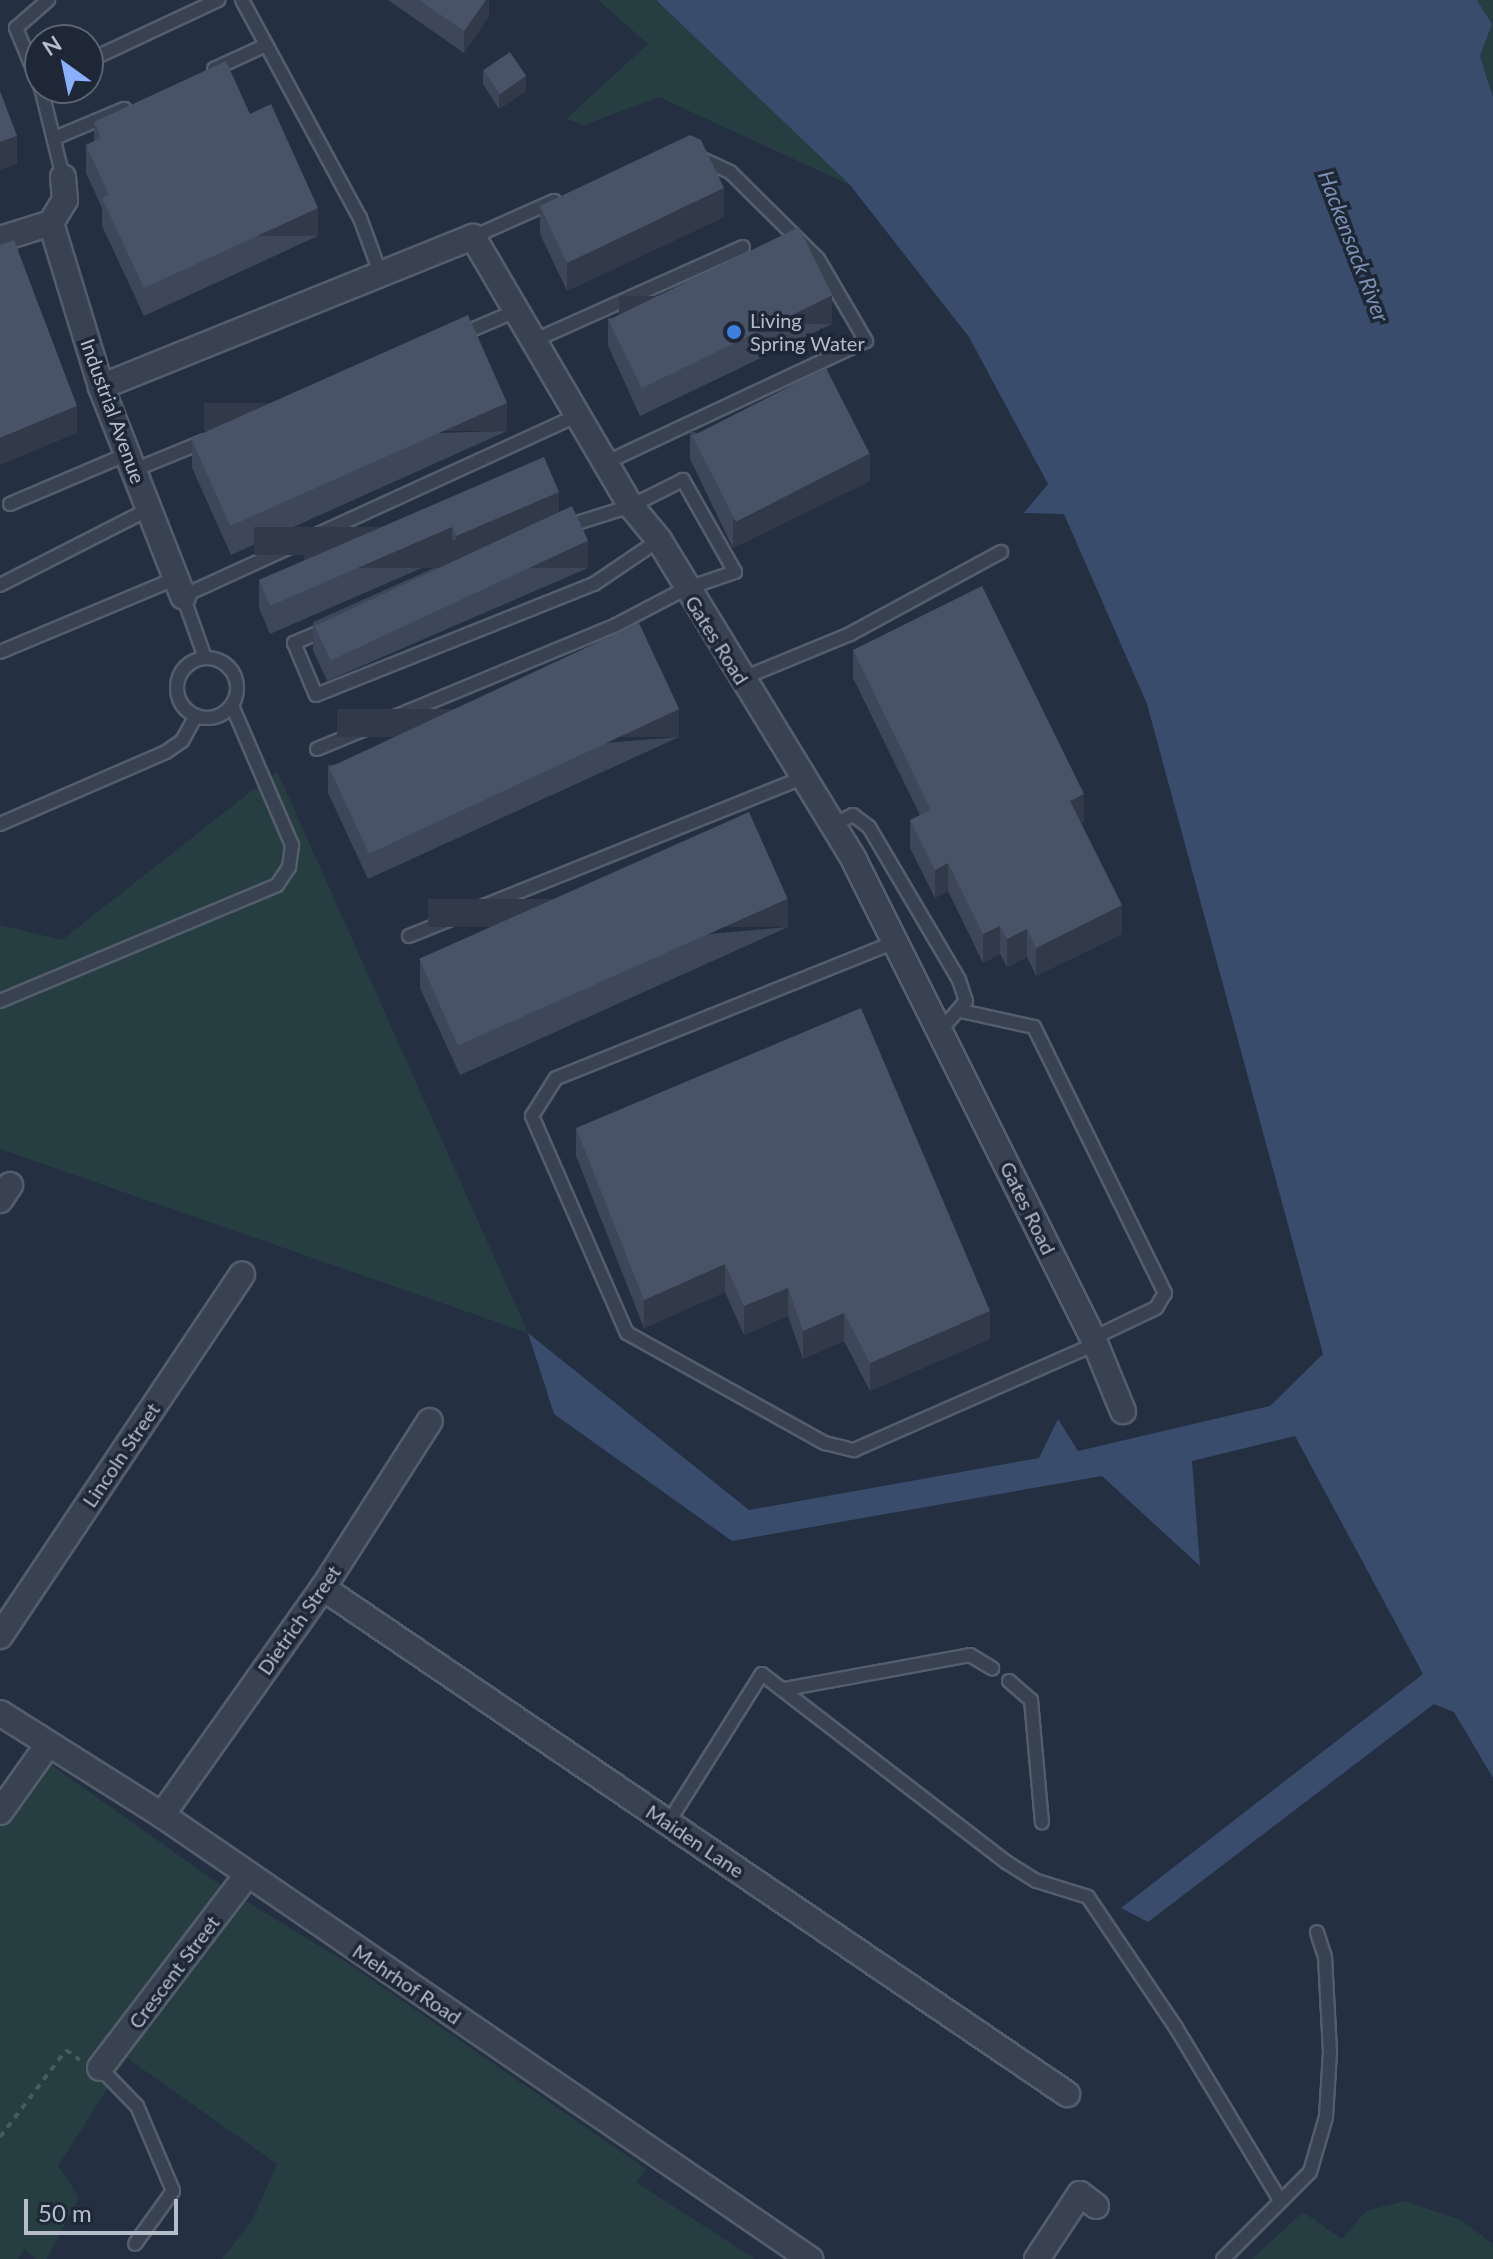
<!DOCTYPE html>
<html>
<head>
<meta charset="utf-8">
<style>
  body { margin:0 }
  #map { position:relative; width:1493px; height:2259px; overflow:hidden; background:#242f42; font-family:Lato,sans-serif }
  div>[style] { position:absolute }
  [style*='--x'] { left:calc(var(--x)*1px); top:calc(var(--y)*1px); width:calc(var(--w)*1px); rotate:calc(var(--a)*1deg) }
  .green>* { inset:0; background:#263e42 }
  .water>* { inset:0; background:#394c6b }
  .path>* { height:4px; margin-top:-2px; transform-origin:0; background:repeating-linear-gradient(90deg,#455b5f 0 6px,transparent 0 12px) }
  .roads { filter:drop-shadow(2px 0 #545d6b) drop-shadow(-2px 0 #545d6b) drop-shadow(0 2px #545d6b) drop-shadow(0 -2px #545d6b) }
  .lane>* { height:12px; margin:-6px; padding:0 6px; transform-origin:6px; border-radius:6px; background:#394251 }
  .lane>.ring { margin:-6px; padding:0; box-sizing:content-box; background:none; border:12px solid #394251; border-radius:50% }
  .street>* { height:24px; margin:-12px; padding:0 12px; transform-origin:12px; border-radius:12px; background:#394251 }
  .wall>* { inset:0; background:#3e4759 }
  .shaded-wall>* { inset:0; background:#323a49; transform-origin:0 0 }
  .building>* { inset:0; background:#485368; transform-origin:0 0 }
  .dots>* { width:22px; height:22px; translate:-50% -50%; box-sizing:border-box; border:4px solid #1e2736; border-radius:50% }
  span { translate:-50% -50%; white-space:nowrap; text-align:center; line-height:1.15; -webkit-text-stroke:7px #1e2736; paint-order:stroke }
  .poi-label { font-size:20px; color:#b5bdcb }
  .left { translate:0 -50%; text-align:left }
  .street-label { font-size:20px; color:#b5bdcb }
  .water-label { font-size:22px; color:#7c91b4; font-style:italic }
  .north { position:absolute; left:24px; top:24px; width:80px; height:80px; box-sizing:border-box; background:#1e2736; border:2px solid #5a6372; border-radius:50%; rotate:327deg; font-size:22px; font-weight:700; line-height:32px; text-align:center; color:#b5bdcb }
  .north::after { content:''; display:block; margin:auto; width:28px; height:36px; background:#8ab0fc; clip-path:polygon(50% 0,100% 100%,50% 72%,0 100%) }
  .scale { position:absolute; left:24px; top:2199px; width:154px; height:36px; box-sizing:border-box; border:4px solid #b5bdcb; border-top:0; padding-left:10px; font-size:24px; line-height:28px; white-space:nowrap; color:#b5bdcb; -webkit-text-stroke:6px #1e2736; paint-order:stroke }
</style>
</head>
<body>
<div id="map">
  <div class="green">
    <i style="clip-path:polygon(598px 0,656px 0,850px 185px,659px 97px,584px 125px,566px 119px,648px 44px)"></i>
    <i style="clip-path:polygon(1477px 0,1493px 0,1493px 97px,1480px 56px,1492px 24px)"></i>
    <i style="clip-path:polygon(277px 771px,528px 1333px,0 1149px,0 925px,62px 940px)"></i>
    <i style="clip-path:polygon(47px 1762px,226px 1889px,349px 1964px,646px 2169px,636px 2182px,755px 2259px,222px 2259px,252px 2221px,277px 2164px,127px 2058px,58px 2166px,79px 2197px,47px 2259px,36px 2259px,24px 2249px,18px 2259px,0 2259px,0 1827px)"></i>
    <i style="clip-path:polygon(1405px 2201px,1461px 2220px,1493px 2244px,1493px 2259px,1252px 2259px,1303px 2212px,1342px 2239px,1366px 2211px)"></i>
  </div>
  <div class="water">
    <i style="clip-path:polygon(656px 0,1477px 0,1492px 24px,1480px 56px,1493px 97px,1493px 1778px,1454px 1712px,1434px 1704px,1148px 1922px,1121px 1908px,1423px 1674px,1295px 1436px,1192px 1461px,1200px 1566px,1102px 1476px,732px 1541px,554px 1414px,528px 1333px,749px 1510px,1039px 1458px,1058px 1419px,1078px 1451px,1270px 1406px,1323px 1354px,1147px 704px,1064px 514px,1024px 513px,1048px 484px,969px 337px,850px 185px)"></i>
  </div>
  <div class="path">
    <i style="--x:0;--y:2137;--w:109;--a:-52.8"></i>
    <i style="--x:66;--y:2050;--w:17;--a:36"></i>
  </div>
  <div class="roads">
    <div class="lane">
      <i style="--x:242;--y:0;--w:248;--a:61.6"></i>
      <i style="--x:360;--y:218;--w:61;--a:69.8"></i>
      <i style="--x:88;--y:61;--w:144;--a:-25.1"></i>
      <i style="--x:214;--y:69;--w:57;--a:-24.8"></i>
      <i style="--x:40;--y:86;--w:63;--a:-112.5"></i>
      <i style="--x:16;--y:28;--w:43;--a:-41.2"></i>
      <i style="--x:41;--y:88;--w:92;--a:76.1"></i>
      <i style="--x:57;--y:137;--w:73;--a:-22.7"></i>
      <i style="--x:473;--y:237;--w:89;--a:-24"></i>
      <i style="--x:462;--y:334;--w:59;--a:-23.1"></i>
      <i style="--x:533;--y:341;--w:230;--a:-24.1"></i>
      <i style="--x:605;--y:463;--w:288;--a:-25.1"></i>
      <i style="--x:866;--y:341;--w:95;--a:-120.3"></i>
      <i style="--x:818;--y:259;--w:124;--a:-135.3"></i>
      <i style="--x:730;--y:172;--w:35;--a:-155"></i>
      <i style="--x:134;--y:470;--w:77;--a:-22.2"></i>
      <i style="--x:10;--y:504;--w:127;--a:-23.1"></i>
      <i style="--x:0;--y:585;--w:167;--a:-27"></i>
      <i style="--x:327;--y:629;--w:36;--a:157"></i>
      <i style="--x:294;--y:643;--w:56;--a:67.1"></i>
      <i style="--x:316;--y:695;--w:299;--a:-21.8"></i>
      <i style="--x:594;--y:584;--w:78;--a:-34.1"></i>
      <i style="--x:0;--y:652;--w:192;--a:-22.7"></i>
      <i style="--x:205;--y:658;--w:66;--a:-109.5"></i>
      <i style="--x:183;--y:596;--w:432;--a:-24.6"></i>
      <i class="ring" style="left:177px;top:658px;width:48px;height:48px"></i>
      <i style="--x:741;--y:679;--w:118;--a:-22.4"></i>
      <i style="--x:850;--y:634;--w:172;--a:-28.5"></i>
      <i style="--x:317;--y:749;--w:324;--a:-22.5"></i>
      <i style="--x:616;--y:625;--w:78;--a:-27.6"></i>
      <i style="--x:685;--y:589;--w:53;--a:-18.8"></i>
      <i style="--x:735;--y:572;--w:106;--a:-119.5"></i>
      <i style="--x:683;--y:480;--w:58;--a:153.4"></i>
      <i style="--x:631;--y:506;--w:70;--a:162.6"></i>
      <i style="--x:0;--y:824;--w:181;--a:-23.4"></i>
      <i style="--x:166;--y:752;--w:19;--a:-35"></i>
      <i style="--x:182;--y:741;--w:29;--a:-61"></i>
      <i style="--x:833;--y:825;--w:22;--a:-27"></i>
      <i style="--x:853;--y:815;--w:20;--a:37"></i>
      <i style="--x:869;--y:827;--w:178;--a:59.5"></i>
      <i style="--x:959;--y:980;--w:22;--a:72"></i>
      <i style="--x:966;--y:1001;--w:40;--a:131"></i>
      <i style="--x:409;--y:936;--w:424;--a:-21.9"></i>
      <i style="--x:895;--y:942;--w:365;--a:158.1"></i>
      <i style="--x:556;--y:1078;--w:45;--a:122.3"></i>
      <i style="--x:532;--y:1116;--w:237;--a:66.4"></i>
      <i style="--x:627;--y:1333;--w:227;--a:29.1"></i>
      <i style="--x:825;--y:1443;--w:30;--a:14"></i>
      <i style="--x:854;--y:1450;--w:263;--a:-23.7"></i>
      <i style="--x:0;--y:1001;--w:300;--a:-22.7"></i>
      <i style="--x:277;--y:885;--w:22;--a:-56"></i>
      <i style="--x:289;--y:867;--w:22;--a:-82"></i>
      <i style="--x:292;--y:845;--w:151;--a:-113.3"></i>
      <i style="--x:961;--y:1011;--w:75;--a:12.4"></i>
      <i style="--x:1034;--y:1027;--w:297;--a:63.8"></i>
      <i style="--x:1165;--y:1293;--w:17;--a:121"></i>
      <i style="--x:1156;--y:1308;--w:70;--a:154.5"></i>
      <i style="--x:1009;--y:1681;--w:29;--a:41"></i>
      <i style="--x:1031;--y:1700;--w:123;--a:84.9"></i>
      <i style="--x:785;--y:1689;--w:188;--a:-10.4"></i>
      <i style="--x:970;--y:1655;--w:26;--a:31"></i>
      <i style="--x:668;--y:1823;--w:176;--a:-57.8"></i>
      <i style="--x:762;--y:1674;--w:308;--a:37.6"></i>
      <i style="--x:1006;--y:1862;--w:36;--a:32"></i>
      <i style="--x:1037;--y:1881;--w:53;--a:17.4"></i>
      <i style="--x:1088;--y:1897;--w:156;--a:56"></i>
      <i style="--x:1175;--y:2026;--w:203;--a:58.9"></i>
      <i style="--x:100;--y:2068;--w:53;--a:45.8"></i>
      <i style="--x:137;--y:2106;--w:92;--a:67"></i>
      <i style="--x:173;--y:2191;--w:65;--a:125.6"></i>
      <i style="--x:1223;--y:2259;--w:123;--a:-45"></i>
      <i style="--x:1310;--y:2172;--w:57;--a:-73.8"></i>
      <i style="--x:1326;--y:2117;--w:65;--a:-86.5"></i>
      <i style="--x:1330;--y:2052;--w:95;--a:-93"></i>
      <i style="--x:1325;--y:1957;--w:26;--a:-108"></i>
    </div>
    <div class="street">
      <i style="--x:51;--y:223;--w:171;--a:73"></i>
      <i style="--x:101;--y:387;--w:225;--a:68.6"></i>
      <i style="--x:0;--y:239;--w:53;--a:-17.4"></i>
      <i style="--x:51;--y:223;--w:27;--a:-59"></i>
      <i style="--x:65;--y:200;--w:23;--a:-95"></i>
      <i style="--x:101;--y:387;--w:401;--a:-22"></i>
      <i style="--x:473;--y:237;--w:312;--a:59.6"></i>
      <i style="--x:631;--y:506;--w:44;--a:50.5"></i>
      <i style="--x:659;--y:540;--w:375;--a:58.6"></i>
      <i style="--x:854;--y:860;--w:534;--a:63.43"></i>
      <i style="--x:1093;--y:1338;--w:79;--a:67.7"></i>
      <i style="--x:0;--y:1200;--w:18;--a:-56"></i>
      <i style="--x:323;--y:1588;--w:900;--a:34.22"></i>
      <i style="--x:0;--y:1636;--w:435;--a:-56.2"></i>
      <i style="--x:0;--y:1713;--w:191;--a:32.2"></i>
      <i style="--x:162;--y:1815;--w:786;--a:34.42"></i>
      <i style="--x:0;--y:1812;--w:81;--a:-54.5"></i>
      <i style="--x:162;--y:1815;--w:278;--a:-54.7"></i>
      <i style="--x:323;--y:1588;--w:198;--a:-57.4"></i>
      <i style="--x:100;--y:2068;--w:243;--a:-52.7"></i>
      <i style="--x:1037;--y:2259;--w:78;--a:-56.5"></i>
      <i style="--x:1080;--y:2194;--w:20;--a:37"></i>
    </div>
  </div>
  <div class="wall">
    <i style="clip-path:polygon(388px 0,489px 0,489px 16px,464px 53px)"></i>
    <i style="clip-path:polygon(483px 70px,526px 91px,499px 109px,483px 84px)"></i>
    <i style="clip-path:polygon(250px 114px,318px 236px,144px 316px,102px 226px,102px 208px,86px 173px,86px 145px,94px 141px,94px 122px)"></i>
    <i style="clip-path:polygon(540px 206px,724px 217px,567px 291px,540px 234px)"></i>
    <i style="clip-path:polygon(608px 318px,832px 324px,640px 416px,608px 346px)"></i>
    <i style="clip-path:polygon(507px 431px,231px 555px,192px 468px,192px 440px)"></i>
    <i style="clip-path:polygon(690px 431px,870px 481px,733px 548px,690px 459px)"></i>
    <i style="clip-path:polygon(544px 457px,559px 512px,588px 568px,327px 681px,313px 650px,313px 622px,454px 559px,452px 555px,270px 634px,259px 608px,259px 580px)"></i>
    <i style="clip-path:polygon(853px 650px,1084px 822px,1081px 823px,1122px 934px,1036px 976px,1027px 957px,1007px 967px,1000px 954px,983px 963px,948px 891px,935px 898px,910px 848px,910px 820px,920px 815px,853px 678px)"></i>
    <i style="clip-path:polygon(679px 737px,368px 879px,328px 793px,328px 765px)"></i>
    <i style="clip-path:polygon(788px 927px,460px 1075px,420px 988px,420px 960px)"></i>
    <i style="clip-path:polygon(576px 1128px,990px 1339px,870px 1391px,844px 1341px,803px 1359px,788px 1316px,744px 1335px,725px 1292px,644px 1328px,576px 1156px)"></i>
  </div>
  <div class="shaded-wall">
    <i style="clip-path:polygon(486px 0,489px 0,489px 16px,464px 53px,464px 31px)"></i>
    <i style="clip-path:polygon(526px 76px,526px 91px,499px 109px,499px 95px)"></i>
    <i style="clip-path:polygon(17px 136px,17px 164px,0 170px,0 142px)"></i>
    <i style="clip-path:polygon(724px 188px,724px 217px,567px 291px,567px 263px)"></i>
    <i style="left:318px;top:208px;width:28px;height:192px;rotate:90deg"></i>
    <i style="left:832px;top:296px;width:28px;height:213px;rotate:90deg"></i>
    <i style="left:507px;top:403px;width:28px;height:303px;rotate:90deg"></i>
    <i style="clip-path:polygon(77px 406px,77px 433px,0 465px,0 438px)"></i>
    <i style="clip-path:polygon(870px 453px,870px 481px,733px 548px,733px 520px)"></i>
    <i style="clip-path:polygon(559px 492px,559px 520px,456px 564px,456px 536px)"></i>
    <i style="left:452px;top:527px;width:28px;height:198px;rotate:90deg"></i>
    <i style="left:588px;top:540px;width:28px;height:284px;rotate:90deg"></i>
    <i style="left:679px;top:709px;width:28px;height:342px;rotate:90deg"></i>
    <i style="clip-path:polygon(1084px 794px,1084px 822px,1070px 829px,1070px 801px)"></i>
    <i style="clip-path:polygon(948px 863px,948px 891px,935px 898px,935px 870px)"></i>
    <i style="left:788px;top:899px;width:28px;height:360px;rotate:90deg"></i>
    <i style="clip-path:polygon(1122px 905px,1122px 934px,1036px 976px,1036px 948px)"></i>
    <i style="clip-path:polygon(1000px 926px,1000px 954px,983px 963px,983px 934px)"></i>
    <i style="clip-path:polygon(1027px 929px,1027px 957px,1007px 967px,1007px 939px)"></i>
    <i style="clip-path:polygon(725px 1264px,725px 1292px,644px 1328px,644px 1300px)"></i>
    <i style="clip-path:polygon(788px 1288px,788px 1316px,744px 1335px,744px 1306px)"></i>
    <i style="clip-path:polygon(990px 1311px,990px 1339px,870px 1391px,870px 1363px)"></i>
    <i style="clip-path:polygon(844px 1313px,844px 1341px,803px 1359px,803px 1331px)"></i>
  </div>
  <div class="building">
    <i style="clip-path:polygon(419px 0,486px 0,464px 31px)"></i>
    <i style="left:510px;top:52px;width:29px;height:32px;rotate:56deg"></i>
    <i style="clip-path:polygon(226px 61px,250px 114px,271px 104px,318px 208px,144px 288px,102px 198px,109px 195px,86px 145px,101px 138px,94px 122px)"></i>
    <i style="clip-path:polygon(0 91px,17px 136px,0 142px)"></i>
    <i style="clip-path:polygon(690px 135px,701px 140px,724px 188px,567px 263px,540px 206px)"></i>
    <i style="left:799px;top:227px;width:76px;height:212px;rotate:64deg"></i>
    <i style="clip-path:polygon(14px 240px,77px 406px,0 438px,0 245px)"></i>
    <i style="left:468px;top:315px;width:96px;height:303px;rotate:66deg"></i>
    <i style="left:826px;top:368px;width:96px;height:150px;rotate:63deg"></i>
    <i style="clip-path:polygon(544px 457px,559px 492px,456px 536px,452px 527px,270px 606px,259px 580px)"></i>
    <i style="left:572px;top:506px;width:38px;height:284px;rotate:65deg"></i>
    <i style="clip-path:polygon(982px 586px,1084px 794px,1070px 801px,1122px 905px,1036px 948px,1027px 929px,1007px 939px,1000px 926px,983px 934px,948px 863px,935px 870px,910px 820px,931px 810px,853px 650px)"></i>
    <i style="left:639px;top:623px;width:95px;height:342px;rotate:65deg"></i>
    <i style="left:749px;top:812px;width:95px;height:361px;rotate:66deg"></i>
    <i style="clip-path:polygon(861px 1008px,990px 1311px,870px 1363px,844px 1313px,803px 1331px,788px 1288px,744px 1306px,725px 1264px,644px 1300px,576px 1128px)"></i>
  </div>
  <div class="dots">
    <i style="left:734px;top:332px;background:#3f7fe0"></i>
  </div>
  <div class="poi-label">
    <span class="left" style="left:750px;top:332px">Living<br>Spring Water</span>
  </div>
  <div class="street-label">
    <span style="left:113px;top:411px;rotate:70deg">Industrial Avenue</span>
    <span style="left:717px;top:640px;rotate:58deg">Gates Road</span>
    <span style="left:1028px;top:1208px;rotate:64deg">Gates Road</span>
    <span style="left:121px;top:1455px;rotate:-56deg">Lincoln Street</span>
    <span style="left:299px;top:1620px;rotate:-55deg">Dietrich Street</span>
    <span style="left:695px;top:1841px;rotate:34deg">Maiden Lane</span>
    <span style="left:174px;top:1972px;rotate:-53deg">Crescent Street</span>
    <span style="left:407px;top:1984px;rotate:34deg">Mehrhof Road</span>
  </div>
  <div class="water-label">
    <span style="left:1354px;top:246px;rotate:69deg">Hackensack River</span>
  </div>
  <div class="north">N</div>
  <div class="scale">50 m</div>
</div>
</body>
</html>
